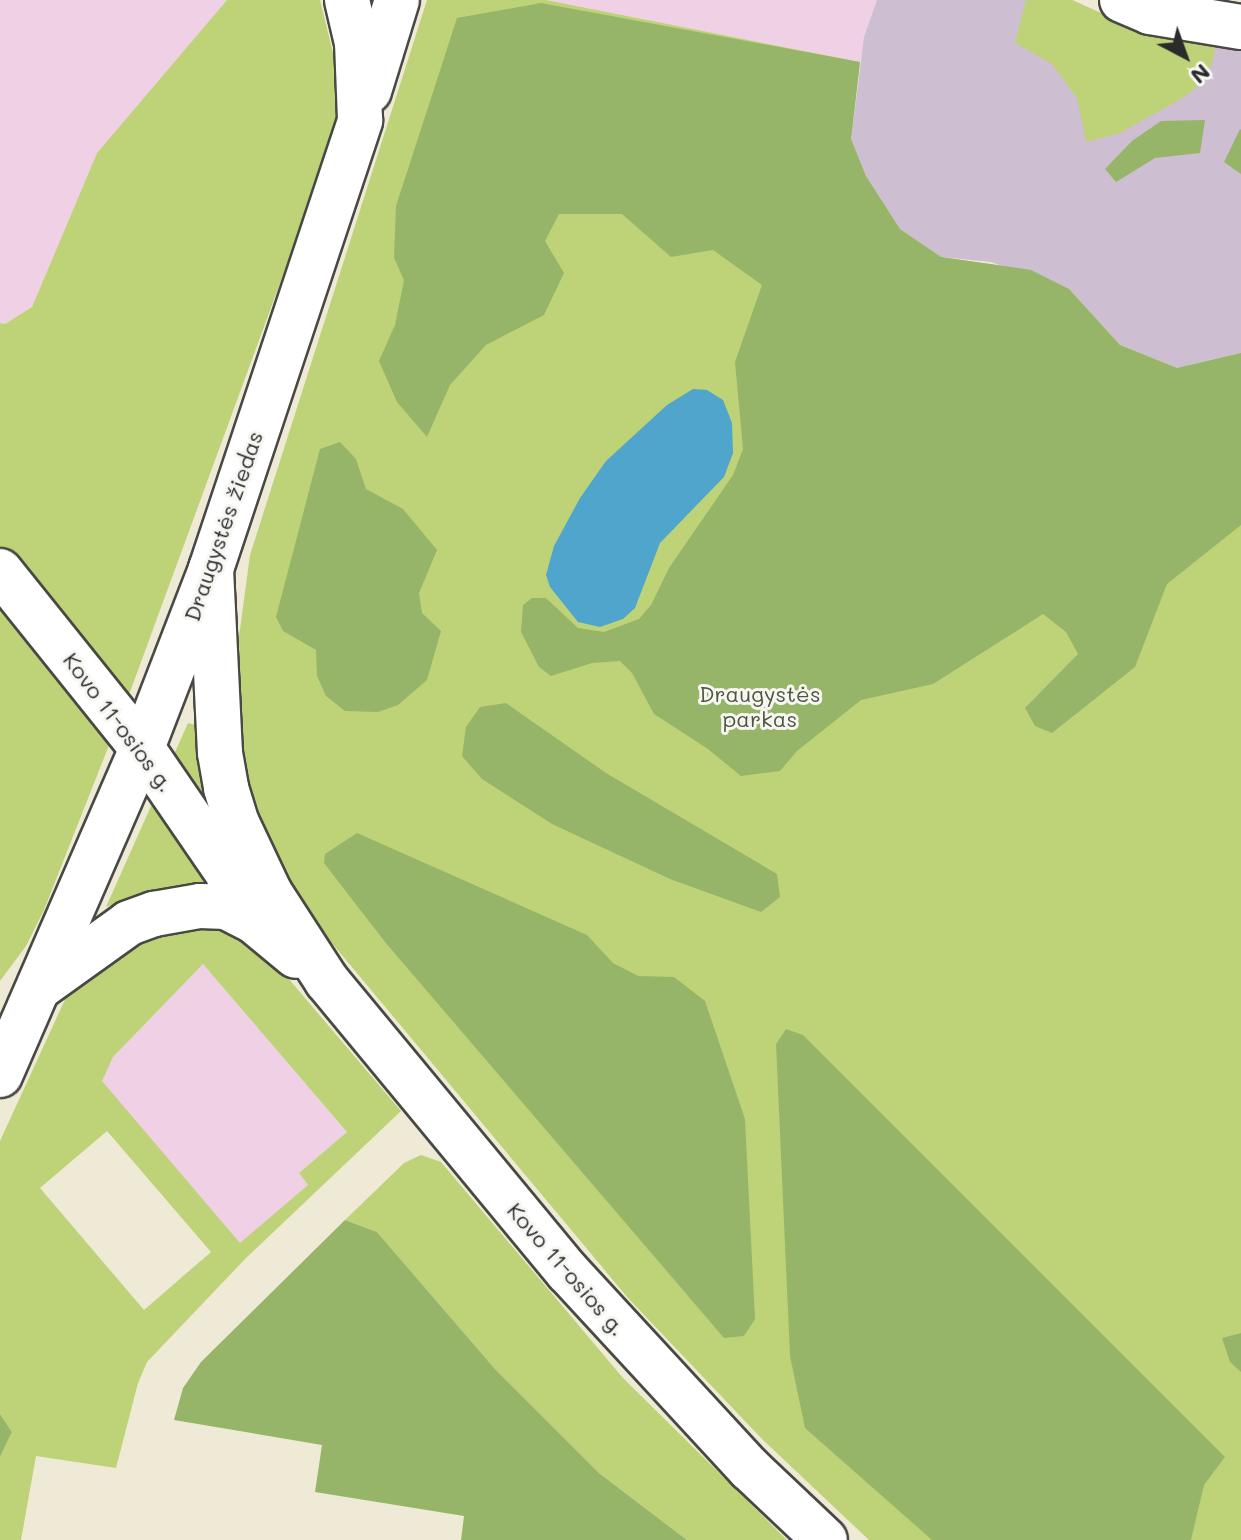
<!DOCTYPE html>
<html>
<head>
<meta charset="utf-8">
<style>
  body { margin:0 }
  #map { position:relative; width:1241px; height:1540px; overflow:hidden; background:#eeead5; font-family:Mali,sans-serif }
  div>[style] { position:absolute }
  [style*='--x'] { left:calc(var(--x)*1px); top:calc(var(--y)*1px); width:calc(var(--w)*1px); rotate:calc(var(--a)*1deg) }
  .built>* { inset:0; background:#f0d0e5 }
  .industrial>* { inset:0; background:#cebed2 }
  .green>* { inset:0; background:#bed377 }
  .forest>* { inset:0; background:#96b568 }
  .water>* { inset:0; background:#4fa5cb }
  .roads { filter:drop-shadow(2px 0 #484844) drop-shadow(-2px 0 #484844) drop-shadow(0 2px #484844) drop-shadow(0 -2px #484844) }
  .minor>* { height:44px; margin:-22px; padding:0 22px; transform-origin:22px; border-radius:22px; background:#fff }
  .major>* { height:44px; margin:-22px; padding:0 22px; transform-origin:22px; border-radius:22px; background:#fff }
  span { translate:-50% -50%; white-space:nowrap; text-align:center; line-height:1.15; -webkit-text-stroke:6px #f6f6f2; paint-order:stroke }
  .street-label { font-size:22px; color:#2b2b2b }
  .park-label { font-size:22px; color:#50553e }
  .north { position:absolute; left:1145px; top:16px; width:80px; height:80px; -webkit-text-stroke:6px #f6f6f2; paint-order:stroke; rotate:139deg; font-size:22px; font-weight:700; line-height:32px; text-align:center; color:#2b2b2b }
  .north::after { content:''; display:block; margin:auto; width:28px; height:36px; background:#2b2b2b; clip-path:polygon(50% 0,100% 100%,50% 72%,0 100%) }
</style>
</head>
<body>
<div id="map">
  <div class="built">
    <i style="clip-path:polygon(0 0,227px 0,97px 153px,32px 307px,5px 324px,0 323px)"></i>
    <i style="clip-path:polygon(546px 0,877px 0,860px 62px)"></i>
    <i style="clip-path:polygon(203px 964px,347px 1132px,299px 1173px,308px 1185px,240px 1244px,101px 1081px,113px 1057px)"></i>
  </div>
  <div class="industrial">
    <i style="clip-path:polygon(877px 0,1072px 0,1145px 33px,1241px 42px,1241px 353px,1177px 368px,1120px 345px,1069px 289px,991px 262px,941px 257px,900px 229px,866px 176px,851px 139px,864px 37px)"></i>
  </div>
  <div class="green">
    <i style="clip-path:polygon(227px 0,320px 0,338px 73px,338px 125px,130px 692px,44px 910px,26px 946px,0 981px,0 323px,5px 324px,32px 307px,97px 153px)"></i>
    <i style="clip-path:polygon(427px 0,546px 0,860px 62px,851px 139px,866px 176px,900px 229px,941px 257px,1031px 270px,1069px 289px,1120px 345px,1177px 368px,1241px 353px,1241px 1540px,869px 1540px,762px 1439px,628px 1298px,321px 930px,269px 847px,240px 761px,239px 637px,250px 555px)"></i>
    <i style="clip-path:polygon(1026px 0,1072px 0,1145px 33px,1213px 41px,1215px 52px,1210px 68px,1196px 88px,1179px 100px,1120px 133px,1086px 142px,1077px 98px,1052px 64px,1015px 43px)"></i>
    <i style="clip-path:polygon(188px 723px,199px 726px,219px 885px,172px 886px,106px 907px)"></i>
    <i style="clip-path:polygon(evenodd,205px 923px,245px 933px,265px 951px,401px 1111px,246px 1258px,147px 1362px,138px 1383px,116px 1468px,36px 1456px,21px 1540px,0 1540px,0 1457px,12px 1432px,0 1414px,0 1141px,68px 993px,146px 934px,205px 923px,203px 964px,347px 1132px,299px 1173px,308px 1185px,240px 1243px,102px 1081px,113px 1057px,203px 964px,205px 923px,107px 1131px,211px 1252px,144px 1310px,40px 1188px,107px 1131px)"></i>
    <i style="clip-path:polygon(421px 1155px,441px 1162px,623px 1378px,787px 1540px,687px 1540px,599px 1473px,495px 1369px,377px 1232px,345px 1220px,404px 1163px)"></i>
  </div>
  <div class="forest">
    <i style="clip-path:polygon(541px 3px,860px 62px,851px 139px,866px 176px,900px 229px,941px 257px,1031px 270px,1069px 289px,1120px 345px,1177px 368px,1241px 353px,1241px 525px,1167px 584px,1135px 667px,1052px 733px,1035px 726px,1025px 708px,1078px 654px,1066px 632px,1043px 614px,933px 684px,861px 700px,797px 751px,780px 771px,741px 776px,708px 749px,654px 714px,632px 673px,620px 661px,592px 663px,551px 676px,539px 667px,521px 632px,523px 605px,532px 598px,546px 598px,578px 628px,604px 632px,639px 619px,651px 605px,669px 568px,733px 475px,743px 449px,735px 362px,762px 285px,713px 250px,671px 257px,622px 214px,559px 214px,545px 241px,564px 273px,544px 315px,486px 345px,450px 385px,427px 437px,397px 402px,379px 361px,395px 325px,404px 280px,394px 258px,396px 206px,457px 18px)"></i>
    <i style="clip-path:polygon(1205px 120px,1200px 153px,1155px 158px,1116px 182px,1105px 169px,1132px 141px,1161px 121px)"></i>
    <i style="clip-path:polygon(1240px 129px,1241px 130px,1241px 174px,1224px 162px)"></i>
    <i style="clip-path:polygon(340px 442px,356px 459px,366px 489px,403px 509px,437px 550px,419px 593px,422px 613px,441px 631px,427px 680px,398px 705px,378px 712px,345px 711px,326px 696px,317px 676px,316px 650px,283px 631px,276px 617px,320px 449px)"></i>
    <i style="clip-path:polygon(506px 703px,606px 773px,777px 874px,780px 897px,761px 912px,670px 879px,552px 824px,482px 779px,462px 756px,466px 727px,480px 707px)"></i>
    <i style="clip-path:polygon(357px 833px,587px 935px,613px 963px,638px 976px,674px 977px,705px 1001px,745px 1119px,755px 1319px,744px 1336px,724px 1338px,385px 942px,324px 863px,325px 854px)"></i>
    <i style="clip-path:polygon(786px 1029px,803px 1035px,1225px 1457px,1204px 1485px,1191px 1540px,932px 1540px,805px 1428px,790px 1356px,776px 1044px)"></i>
    <i style="clip-path:polygon(345px 1220px,377px 1232px,495px 1369px,599px 1473px,687px 1540px,461px 1540px,464px 1516px,315px 1492px,322px 1445px,174px 1420px,183px 1388px,201px 1362px)"></i>
    <i style="clip-path:polygon(1241px 1333px,1241px 1372px,1230px 1362px,1222px 1338px)"></i>
    <i style="clip-path:polygon(0 1414px,12px 1432px,0 1457px)"></i>
  </div>
  <div class="water">
    <i style="clip-path:polygon(693px 389px,707px 390px,723px 400px,732px 423px,733px 453px,724px 477px,660px 543px,635px 608px,623px 619px,600px 627px,578px 622px,550px 587px,546px 575px,554px 546px,580px 498px,606px 461px,667px 405px)"></i>
  </div>
  <div class="roads">
    <div class="minor">
      <i style="--x:1122;--y:0;--w:30;--a:23"></i>
      <i style="--x:1150;--y:12;--w:92;--a:9.4"></i>
      <i style="--x:0;--y:571;--w:227;--a:51.3"></i>
      <i style="--x:142;--y:748;--w:158;--a:55.6"></i>
      <i style="--x:231;--y:878;--w:29;--a:100"></i>
    </div>
    <div class="major">
      <i style="--x:369;--y:91;--w:95;--a:-72.9"></i>
      <i style="--x:211;--y:569;--w:184;--a:87.2"></i>
      <i style="--x:220;--y:753;--w:36;--a:80"></i>
      <i style="--x:226;--y:788;--w:37;--a:73"></i>
      <i style="--x:237;--y:823;--w:77;--a:64.8"></i>
      <i style="--x:270;--y:893;--w:105;--a:57.1"></i>
      <i style="--x:327;--y:981;--w:378;--a:50.4"></i>
      <i style="--x:568;--y:1272;--w:268;--a:47.3"></i>
      <i style="--x:750;--y:1469;--w:103;--a:43.4"></i>
      <i style="--x:40;--y:987;--w:110;--a:-35.7"></i>
      <i style="--x:129;--y:923;--w:27;--a:-20"></i>
      <i style="--x:154;--y:914;--w:47;--a:-9.9"></i>
      <i style="--x:200;--y:906;--w:26;--a:2"></i>
      <i style="--x:226;--y:907;--w:33;--a:27"></i>
      <i style="--x:255;--y:922;--w:53;--a:39.7"></i>
      <i style="--x:0;--y:1075;--w:357;--a:-66.5"></i>
      <i style="--x:142;--y:748;--w:192;--a:-68.9"></i>
      <i style="--x:211;--y:569;--w:473;--a:-71.6"></i>
      <i style="--x:360;--y:120;--w:77;--a:-92.2"></i>
      <i style="--x:357;--y:43;--w:44;--a:-103.1"></i>
    </div>
  </div>
  <div class="street-label">
    <span style="left:223px;top:526px;rotate:-71deg">Draugystės žiedas</span>
    <span style="left:119px;top:722px;rotate:53deg">Kovo 11-osios g.</span>
    <span style="left:567px;top:1269px;rotate:49deg">Kovo 11-osios g.</span>
  </div>
  <div class="park-label">
    <span style="left:760px;top:706px">Draugystės<br>parkas</span>
  </div>
  <div class="north">N</div>
</div>
</body>
</html>
